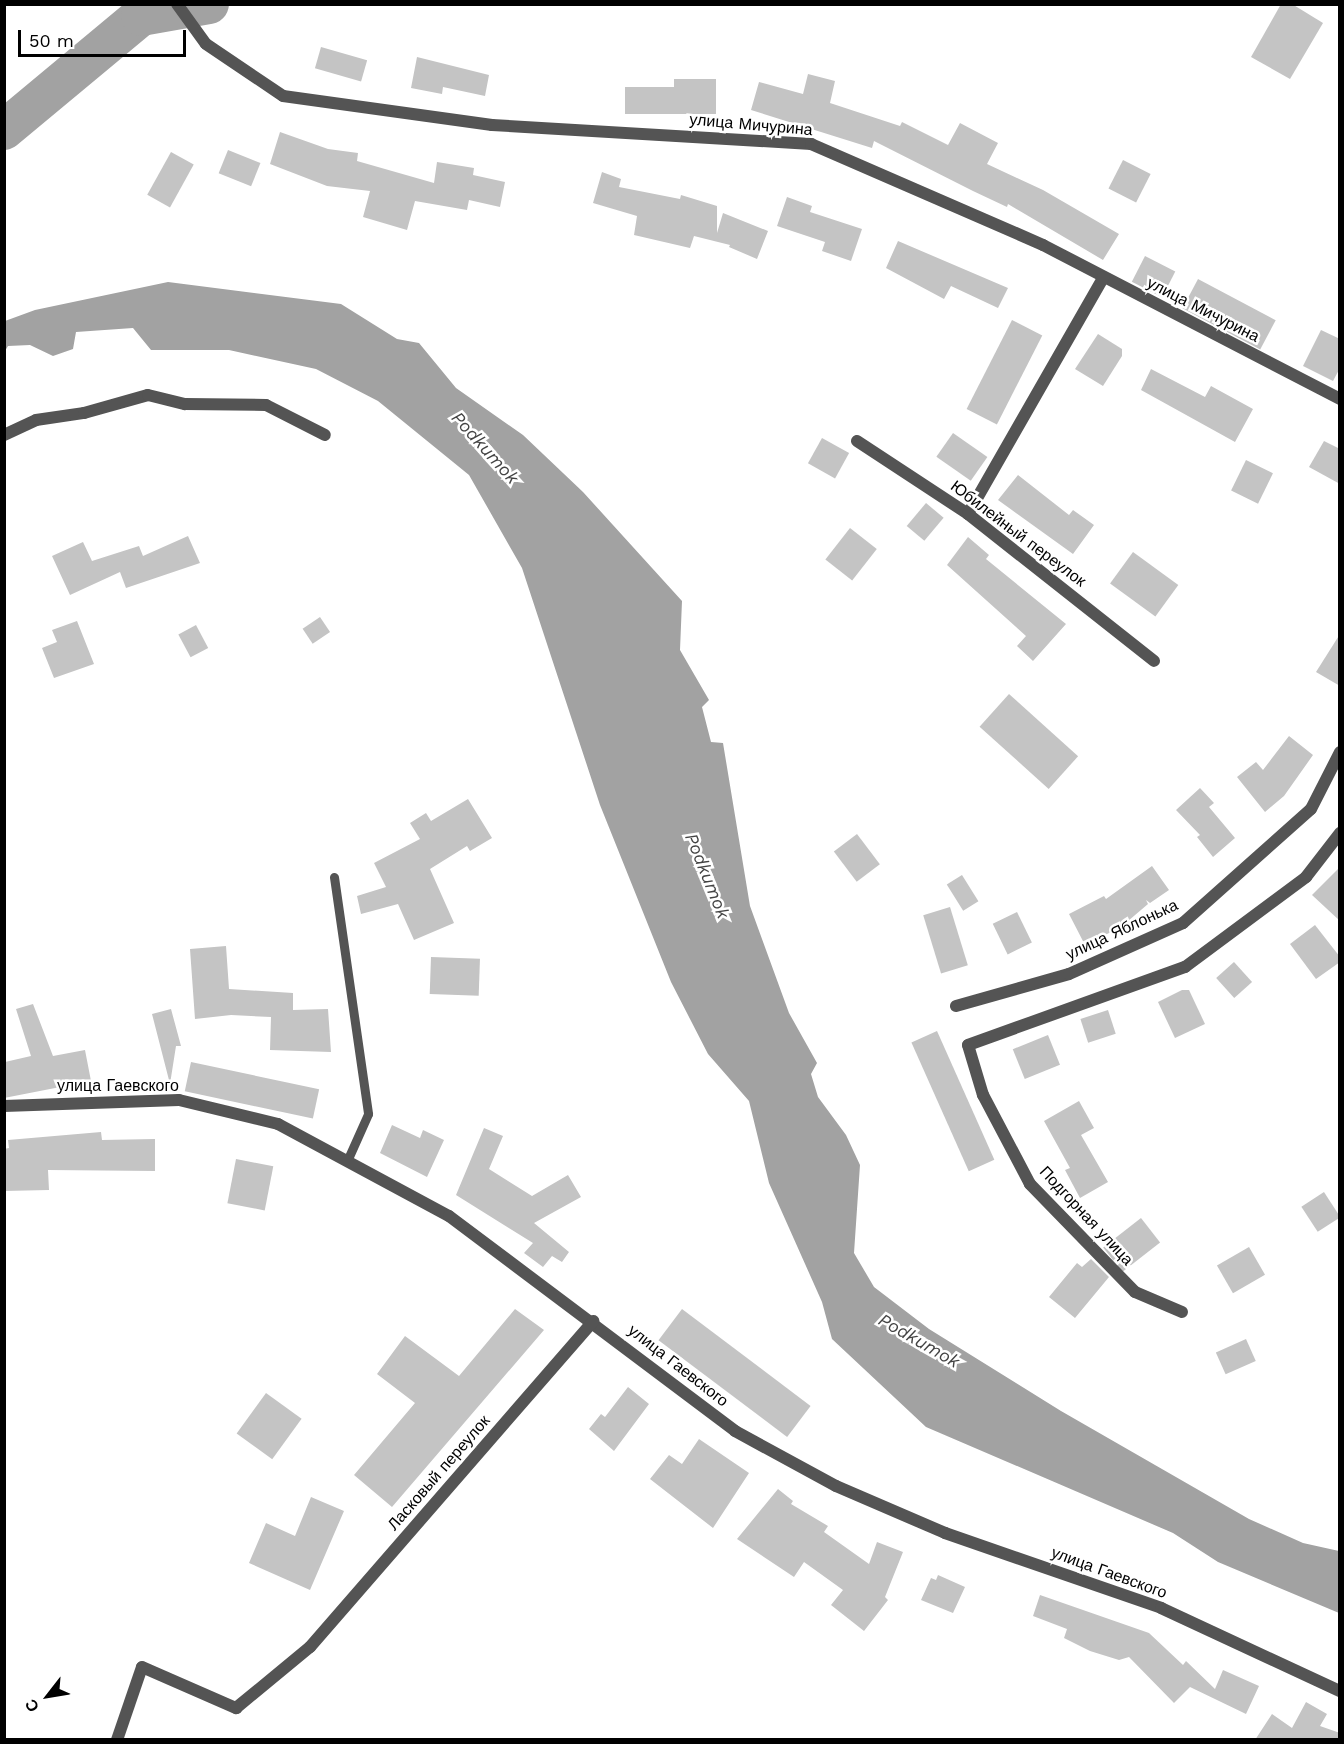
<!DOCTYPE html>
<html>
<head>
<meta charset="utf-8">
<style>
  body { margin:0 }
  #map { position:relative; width:1344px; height:1744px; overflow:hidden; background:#fff; font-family:"Work Sans",sans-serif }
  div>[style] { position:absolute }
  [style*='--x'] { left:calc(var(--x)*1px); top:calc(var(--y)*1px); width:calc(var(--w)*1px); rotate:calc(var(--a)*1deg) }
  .water>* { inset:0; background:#a2a2a2 }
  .river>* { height:40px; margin:-20px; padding:0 20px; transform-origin:20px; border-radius:20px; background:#a2a2a2 }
  .building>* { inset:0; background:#c4c4c4; transform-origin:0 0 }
  .lane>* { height:9px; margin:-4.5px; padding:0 4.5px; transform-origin:4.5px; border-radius:4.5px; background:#545454 }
  .street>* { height:12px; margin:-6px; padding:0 6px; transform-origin:6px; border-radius:6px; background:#545454 }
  span { translate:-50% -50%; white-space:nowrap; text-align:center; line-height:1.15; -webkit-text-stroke:5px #fff; paint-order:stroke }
  .street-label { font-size:16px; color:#000 }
  .water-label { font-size:18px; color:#434343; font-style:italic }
  .frame { position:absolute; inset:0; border:6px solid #000; pointer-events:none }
  .north { position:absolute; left:18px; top:1666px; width:60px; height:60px; -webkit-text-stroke:4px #fff; paint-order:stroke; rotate:239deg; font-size:16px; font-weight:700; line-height:24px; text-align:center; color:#000 }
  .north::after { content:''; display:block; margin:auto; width:21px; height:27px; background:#000; clip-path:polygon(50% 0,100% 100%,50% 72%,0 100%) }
  .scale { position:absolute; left:18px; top:30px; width:168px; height:27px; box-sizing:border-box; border:3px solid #000; border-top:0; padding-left:8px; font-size:18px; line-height:21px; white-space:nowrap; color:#000; -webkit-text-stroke:4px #fff; paint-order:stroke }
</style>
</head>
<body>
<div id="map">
  <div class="water">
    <i style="clip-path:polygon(168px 282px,341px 304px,397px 339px,419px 343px,456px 388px,523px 435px,583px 492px,682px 601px,680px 650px,709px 700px,702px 707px,711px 742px,723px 743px,750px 906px,789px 1013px,817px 1063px,811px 1074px,818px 1097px,846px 1135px,860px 1165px,854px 1253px,874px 1287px,929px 1329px,1061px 1411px,1249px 1519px,1303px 1543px,1339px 1551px,1339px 1613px,1218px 1562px,1173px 1533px,926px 1427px,832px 1339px,822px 1302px,769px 1183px,749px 1101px,708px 1054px,671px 982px,600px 805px,522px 568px,469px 475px,378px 401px,316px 369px,229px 350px,151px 350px,133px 328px,76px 332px,73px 349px,53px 356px,30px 345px,8px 346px,5px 351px,5px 321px,35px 310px)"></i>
  </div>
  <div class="river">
    <i style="--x:4;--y:130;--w:178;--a:-39.8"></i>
    <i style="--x:141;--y:16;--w:69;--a:-10"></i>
  </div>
  <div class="building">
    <i style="clip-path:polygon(1281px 4px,1292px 4px,1323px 23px,1290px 79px,1251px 57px)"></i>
    <i style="left:321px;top:47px;width:48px;height:22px;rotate:16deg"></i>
    <i style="clip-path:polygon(417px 57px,489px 75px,485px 96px,443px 87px,442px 94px,411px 88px)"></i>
    <i style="clip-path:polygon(808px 74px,835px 81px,830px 103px,900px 126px,902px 122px,948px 145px,960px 123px,998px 143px,987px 164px,1043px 190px,1119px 234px,1103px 260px,1008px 204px,1007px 207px,973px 191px,874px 141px,872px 148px,751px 110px,759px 82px,803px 94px)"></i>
    <i style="clip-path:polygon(674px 79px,716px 79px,716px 114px,625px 114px,625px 87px,674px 87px)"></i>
    <i style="clip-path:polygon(280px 132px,328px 149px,358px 153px,357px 161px,434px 183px,437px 162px,474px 168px,473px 175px,505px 182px,500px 207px,469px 200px,467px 210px,415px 201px,407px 230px,363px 217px,370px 191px,327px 186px,270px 164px)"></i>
    <i style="left:228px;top:150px;width:35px;height:25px;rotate:22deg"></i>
    <i style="left:171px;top:152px;width:26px;height:49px;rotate:29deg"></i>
    <i style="left:1123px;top:160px;width:31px;height:32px;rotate:27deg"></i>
    <i style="clip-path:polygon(602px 172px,621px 179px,619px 187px,680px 199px,681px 195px,717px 206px,717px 233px,723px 213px,768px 231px,757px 259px,729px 247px,730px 245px,694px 236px,690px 248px,634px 235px,637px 216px,593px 203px)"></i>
    <i style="clip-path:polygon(787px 197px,812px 206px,810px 212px,862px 229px,851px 261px,822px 251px,825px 242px,777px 226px)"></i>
    <i style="clip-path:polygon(898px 241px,1008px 288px,998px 308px,951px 286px,944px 299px,886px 268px)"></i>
    <i style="left:1145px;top:256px;width:34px;height:29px;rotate:27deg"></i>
    <i style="left:1198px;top:279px;width:88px;height:33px;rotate:28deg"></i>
    <i style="left:1012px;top:320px;width:34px;height:100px;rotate:27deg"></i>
    <i style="clip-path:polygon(1321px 330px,1340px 339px,1340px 368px,1333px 381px,1303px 366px)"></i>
    <i style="clip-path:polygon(1098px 334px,1122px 349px,1122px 356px,1103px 386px,1075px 369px)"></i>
    <i style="clip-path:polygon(1151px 369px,1205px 397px,1211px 386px,1253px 409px,1235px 442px,1141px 390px)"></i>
    <i style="left:953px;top:433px;width:42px;height:29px;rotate:35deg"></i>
    <i style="left:822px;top:438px;width:31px;height:29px;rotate:29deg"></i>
    <i style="clip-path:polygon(1324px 441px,1340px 449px,1340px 484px,1309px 467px)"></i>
    <i style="left:1246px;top:460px;width:30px;height:34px;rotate:26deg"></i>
    <i style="clip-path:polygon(1018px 475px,1069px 515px,1073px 510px,1094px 525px,1073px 554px,998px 500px)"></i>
    <i style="left:926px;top:503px;width:23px;height:30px;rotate:40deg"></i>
    <i style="left:850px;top:528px;width:34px;height:40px;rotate:38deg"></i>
    <i style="clip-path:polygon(188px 536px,200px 563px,126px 588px,120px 572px,70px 595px,52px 556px,83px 542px,92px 561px,139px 546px,143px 556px)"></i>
    <i style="clip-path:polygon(968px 537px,989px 555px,986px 559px,1066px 624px,1033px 661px,1017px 646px,1026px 636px,947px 565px)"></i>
    <i style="left:1133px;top:552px;width:56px;height:39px;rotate:36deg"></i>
    <i style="left:320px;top:617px;width:18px;height:21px;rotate:56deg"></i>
    <i style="clip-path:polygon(77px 621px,94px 664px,54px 678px,42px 648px,57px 642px,52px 630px)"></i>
    <i style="left:196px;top:625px;width:26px;height:20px;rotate:62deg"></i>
    <i style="clip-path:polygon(1340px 634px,1340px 686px,1316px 672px)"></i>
    <i style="left:1009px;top:694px;width:93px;height:44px;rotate:42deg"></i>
    <i style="clip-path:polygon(1289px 736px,1313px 755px,1284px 796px,1265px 812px,1237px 777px,1256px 762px,1263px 770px)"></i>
    <i style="clip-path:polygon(1200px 788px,1214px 803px,1209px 807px,1235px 838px,1213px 857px,1197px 837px,1200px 835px,1176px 810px)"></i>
    <i style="clip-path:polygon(468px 799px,492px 838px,470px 851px,467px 846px,430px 869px,454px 923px,414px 940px,398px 904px,361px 914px,357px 896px,386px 887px,374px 863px,420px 839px,410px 823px,426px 813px,431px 821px)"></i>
    <i style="left:857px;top:834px;width:38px;height:29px;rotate:53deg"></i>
    <i style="clip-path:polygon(1152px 866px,1169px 890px,1150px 903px,1146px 900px,1148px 904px,1121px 927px,1085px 945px,1069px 914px,1104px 896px,1106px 899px)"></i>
    <i style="clip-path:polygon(1340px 867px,1340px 921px,1312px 895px)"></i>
    <i style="left:962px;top:875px;width:31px;height:18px;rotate:58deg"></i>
    <i style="left:950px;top:907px;width:61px;height:28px;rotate:73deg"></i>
    <i style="left:1017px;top:912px;width:34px;height:27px;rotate:64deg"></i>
    <i style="clip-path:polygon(1315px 925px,1340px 957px,1340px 962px,1316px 979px,1290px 944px)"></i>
    <i style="clip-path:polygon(226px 946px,229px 989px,293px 993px,293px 1010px,328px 1009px,331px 1052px,270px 1050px,271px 1017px,231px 1015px,195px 1019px,190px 949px)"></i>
    <i style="left:431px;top:957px;width:49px;height:37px;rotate:2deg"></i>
    <i style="left:1234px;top:962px;width:27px;height:24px;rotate:48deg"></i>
    <i style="clip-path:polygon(1182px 990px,1189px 990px,1205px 1024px,1175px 1038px,1158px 1002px)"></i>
    <i style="clip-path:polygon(33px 1004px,53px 1056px,85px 1050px,91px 1081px,4px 1098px,5px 1062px,31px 1056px,16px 1009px)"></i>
    <i style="clip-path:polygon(171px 1009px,181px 1046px,176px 1046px,170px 1084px,152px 1014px)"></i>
    <i style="left:1108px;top:1010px;width:25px;height:29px;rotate:72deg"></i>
    <i style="left:937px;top:1031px;width:141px;height:28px;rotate:66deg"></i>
    <i style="left:1048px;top:1035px;width:32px;height:38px;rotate:68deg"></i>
    <i style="left:191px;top:1062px;width:131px;height:30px;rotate:12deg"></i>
    <i style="clip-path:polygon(1079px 1101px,1094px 1128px,1081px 1135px,1108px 1182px,1080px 1198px,1065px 1170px,1070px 1168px,1044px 1121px)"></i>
    <i style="clip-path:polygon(392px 1125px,420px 1138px,423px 1130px,444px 1140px,427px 1177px,380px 1153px)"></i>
    <i style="clip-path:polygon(484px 1128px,503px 1136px,489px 1169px,532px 1196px,568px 1175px,581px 1197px,534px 1223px,569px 1252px,562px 1262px,552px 1256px,543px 1267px,524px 1253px,533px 1243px,456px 1195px)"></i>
    <i style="clip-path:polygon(101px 1132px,102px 1140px,155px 1139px,155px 1171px,48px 1170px,49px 1190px,4px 1191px,4px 1149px,9px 1148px,8px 1140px)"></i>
    <i style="left:236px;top:1159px;width:38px;height:45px;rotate:11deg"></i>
    <i style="left:1324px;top:1192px;width:30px;height:27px;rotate:57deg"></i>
    <i style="left:1141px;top:1218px;width:31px;height:48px;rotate:52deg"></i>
    <i style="left:1249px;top:1247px;width:32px;height:37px;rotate:60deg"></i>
    <i style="clip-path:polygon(1091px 1259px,1109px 1277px,1075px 1318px,1049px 1297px,1077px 1263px,1082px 1267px)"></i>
    <i style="clip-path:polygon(515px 1309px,544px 1330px,392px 1507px,354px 1475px,415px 1403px,377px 1374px,405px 1336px,459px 1376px)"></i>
    <i style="left:682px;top:1309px;width:161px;height:39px;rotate:37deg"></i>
    <i style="left:1246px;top:1339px;width:24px;height:33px;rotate:66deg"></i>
    <i style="clip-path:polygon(628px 1387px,649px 1404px,614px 1451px,589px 1429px,601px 1414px,605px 1417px)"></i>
    <i style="left:266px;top:1393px;width:44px;height:50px;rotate:36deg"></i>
    <i style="clip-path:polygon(699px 1439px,749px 1473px,713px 1528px,650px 1479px,669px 1455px,682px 1464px)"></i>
    <i style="clip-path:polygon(778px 1489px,793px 1501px,791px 1504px,828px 1526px,824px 1532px,869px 1564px,877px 1542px,903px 1552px,885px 1597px,888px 1600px,864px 1631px,831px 1605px,843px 1590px,804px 1562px,794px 1577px,737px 1539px)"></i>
    <i style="clip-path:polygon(311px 1497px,344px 1511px,310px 1590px,249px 1563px,266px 1523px,295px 1536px)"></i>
    <i style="clip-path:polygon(938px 1575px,965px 1587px,953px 1613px,921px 1600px,931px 1578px,936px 1580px)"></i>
    <i style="clip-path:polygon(1040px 1595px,1149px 1633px,1183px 1665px,1186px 1661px,1215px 1689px,1223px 1670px,1259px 1686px,1246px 1714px,1190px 1687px,1174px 1703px,1129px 1657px,1119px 1660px,1090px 1651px,1064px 1638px,1067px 1629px,1033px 1616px)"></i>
    <i style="clip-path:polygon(1306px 1702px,1327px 1714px,1320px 1726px,1340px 1733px,1340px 1740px,1255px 1740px,1272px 1714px,1292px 1728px)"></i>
  </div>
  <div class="lane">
    <i style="--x:334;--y:877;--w:239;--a:81.8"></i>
    <i style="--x:368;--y:1114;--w:51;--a:114.1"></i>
  </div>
  <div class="street">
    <i style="--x:177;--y:4;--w:49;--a:54.1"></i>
    <i style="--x:206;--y:44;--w:93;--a:34"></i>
    <i style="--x:283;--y:96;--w:211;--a:7.9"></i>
    <i style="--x:492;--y:125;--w:320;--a:3.4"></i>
    <i style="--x:811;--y:144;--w:253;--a:23.5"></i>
    <i style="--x:1043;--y:245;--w:335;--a:27.4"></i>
    <i style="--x:4;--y:435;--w:35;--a:-25"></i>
    <i style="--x:36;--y:420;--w:49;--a:-8.3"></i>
    <i style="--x:84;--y:413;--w:66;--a:-15.7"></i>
    <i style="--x:148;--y:395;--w:38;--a:14"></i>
    <i style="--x:185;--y:404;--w:81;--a:0.7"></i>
    <i style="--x:266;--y:405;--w:66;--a:27"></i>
    <i style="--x:857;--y:441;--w:133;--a:33.3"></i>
    <i style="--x:968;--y:514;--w:237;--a:38.3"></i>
    <i style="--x:968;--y:514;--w:273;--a:-60.2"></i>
    <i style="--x:956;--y:1006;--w:117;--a:-15.8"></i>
    <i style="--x:1069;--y:974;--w:125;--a:-24.1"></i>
    <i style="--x:1183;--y:923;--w:171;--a:-41.7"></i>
    <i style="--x:1311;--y:809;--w:64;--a:-63"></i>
    <i style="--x:4;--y:1106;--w:175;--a:-2"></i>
    <i style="--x:179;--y:1100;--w:102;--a:13.6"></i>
    <i style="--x:278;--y:1124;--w:194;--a:28.3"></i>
    <i style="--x:449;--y:1216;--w:358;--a:36.9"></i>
    <i style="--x:735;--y:1431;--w:115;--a:28.6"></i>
    <i style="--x:836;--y:1486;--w:119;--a:23.3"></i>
    <i style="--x:945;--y:1533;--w:229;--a:19.1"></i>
    <i style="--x:1161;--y:1608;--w:197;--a:24.9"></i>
    <i style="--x:1182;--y:1312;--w:51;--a:-156.9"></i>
    <i style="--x:1135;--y:1292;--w:151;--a:-134.2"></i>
    <i style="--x:1030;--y:1184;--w:101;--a:-117.8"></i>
    <i style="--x:983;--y:1095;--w:52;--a:-106.7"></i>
    <i style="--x:968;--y:1045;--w:231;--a:-19.8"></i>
    <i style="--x:1185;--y:967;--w:151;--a:-36.6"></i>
    <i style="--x:1306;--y:877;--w:56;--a:-52.3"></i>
    <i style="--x:117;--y:1740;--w:77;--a:-71.1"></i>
    <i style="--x:142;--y:1667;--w:103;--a:23.6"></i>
    <i style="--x:236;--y:1708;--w:96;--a:-39.5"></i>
    <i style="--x:310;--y:1647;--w:432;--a:-49"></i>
  </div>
  <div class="street-label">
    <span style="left:751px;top:125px;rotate:5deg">улица Мичурина</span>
    <span style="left:1203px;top:310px;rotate:27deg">улица Мичурина</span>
    <span style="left:1018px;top:534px;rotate:37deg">Юбилейный переулок</span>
    <span style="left:1122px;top:930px;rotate:-25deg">улица Яблонька</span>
    <span style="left:118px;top:1086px">улица Гаевского</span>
    <span style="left:1086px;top:1216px;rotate:47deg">Подгорная улица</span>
    <span style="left:678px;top:1366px;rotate:38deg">улица Гаевского</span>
    <span style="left:439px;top:1473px;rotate:-49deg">Ласковый переулок</span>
    <span style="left:1109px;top:1573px;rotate:20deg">улица Гаевского</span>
  </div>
  <div class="water-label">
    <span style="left:485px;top:448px;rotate:48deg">Podkumok</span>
    <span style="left:707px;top:876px;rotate:68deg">Podkumok</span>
    <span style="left:919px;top:1341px;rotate:30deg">Podkumok</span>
  </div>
  <div class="frame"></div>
  <div class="north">С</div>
  <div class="scale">50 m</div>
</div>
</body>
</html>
